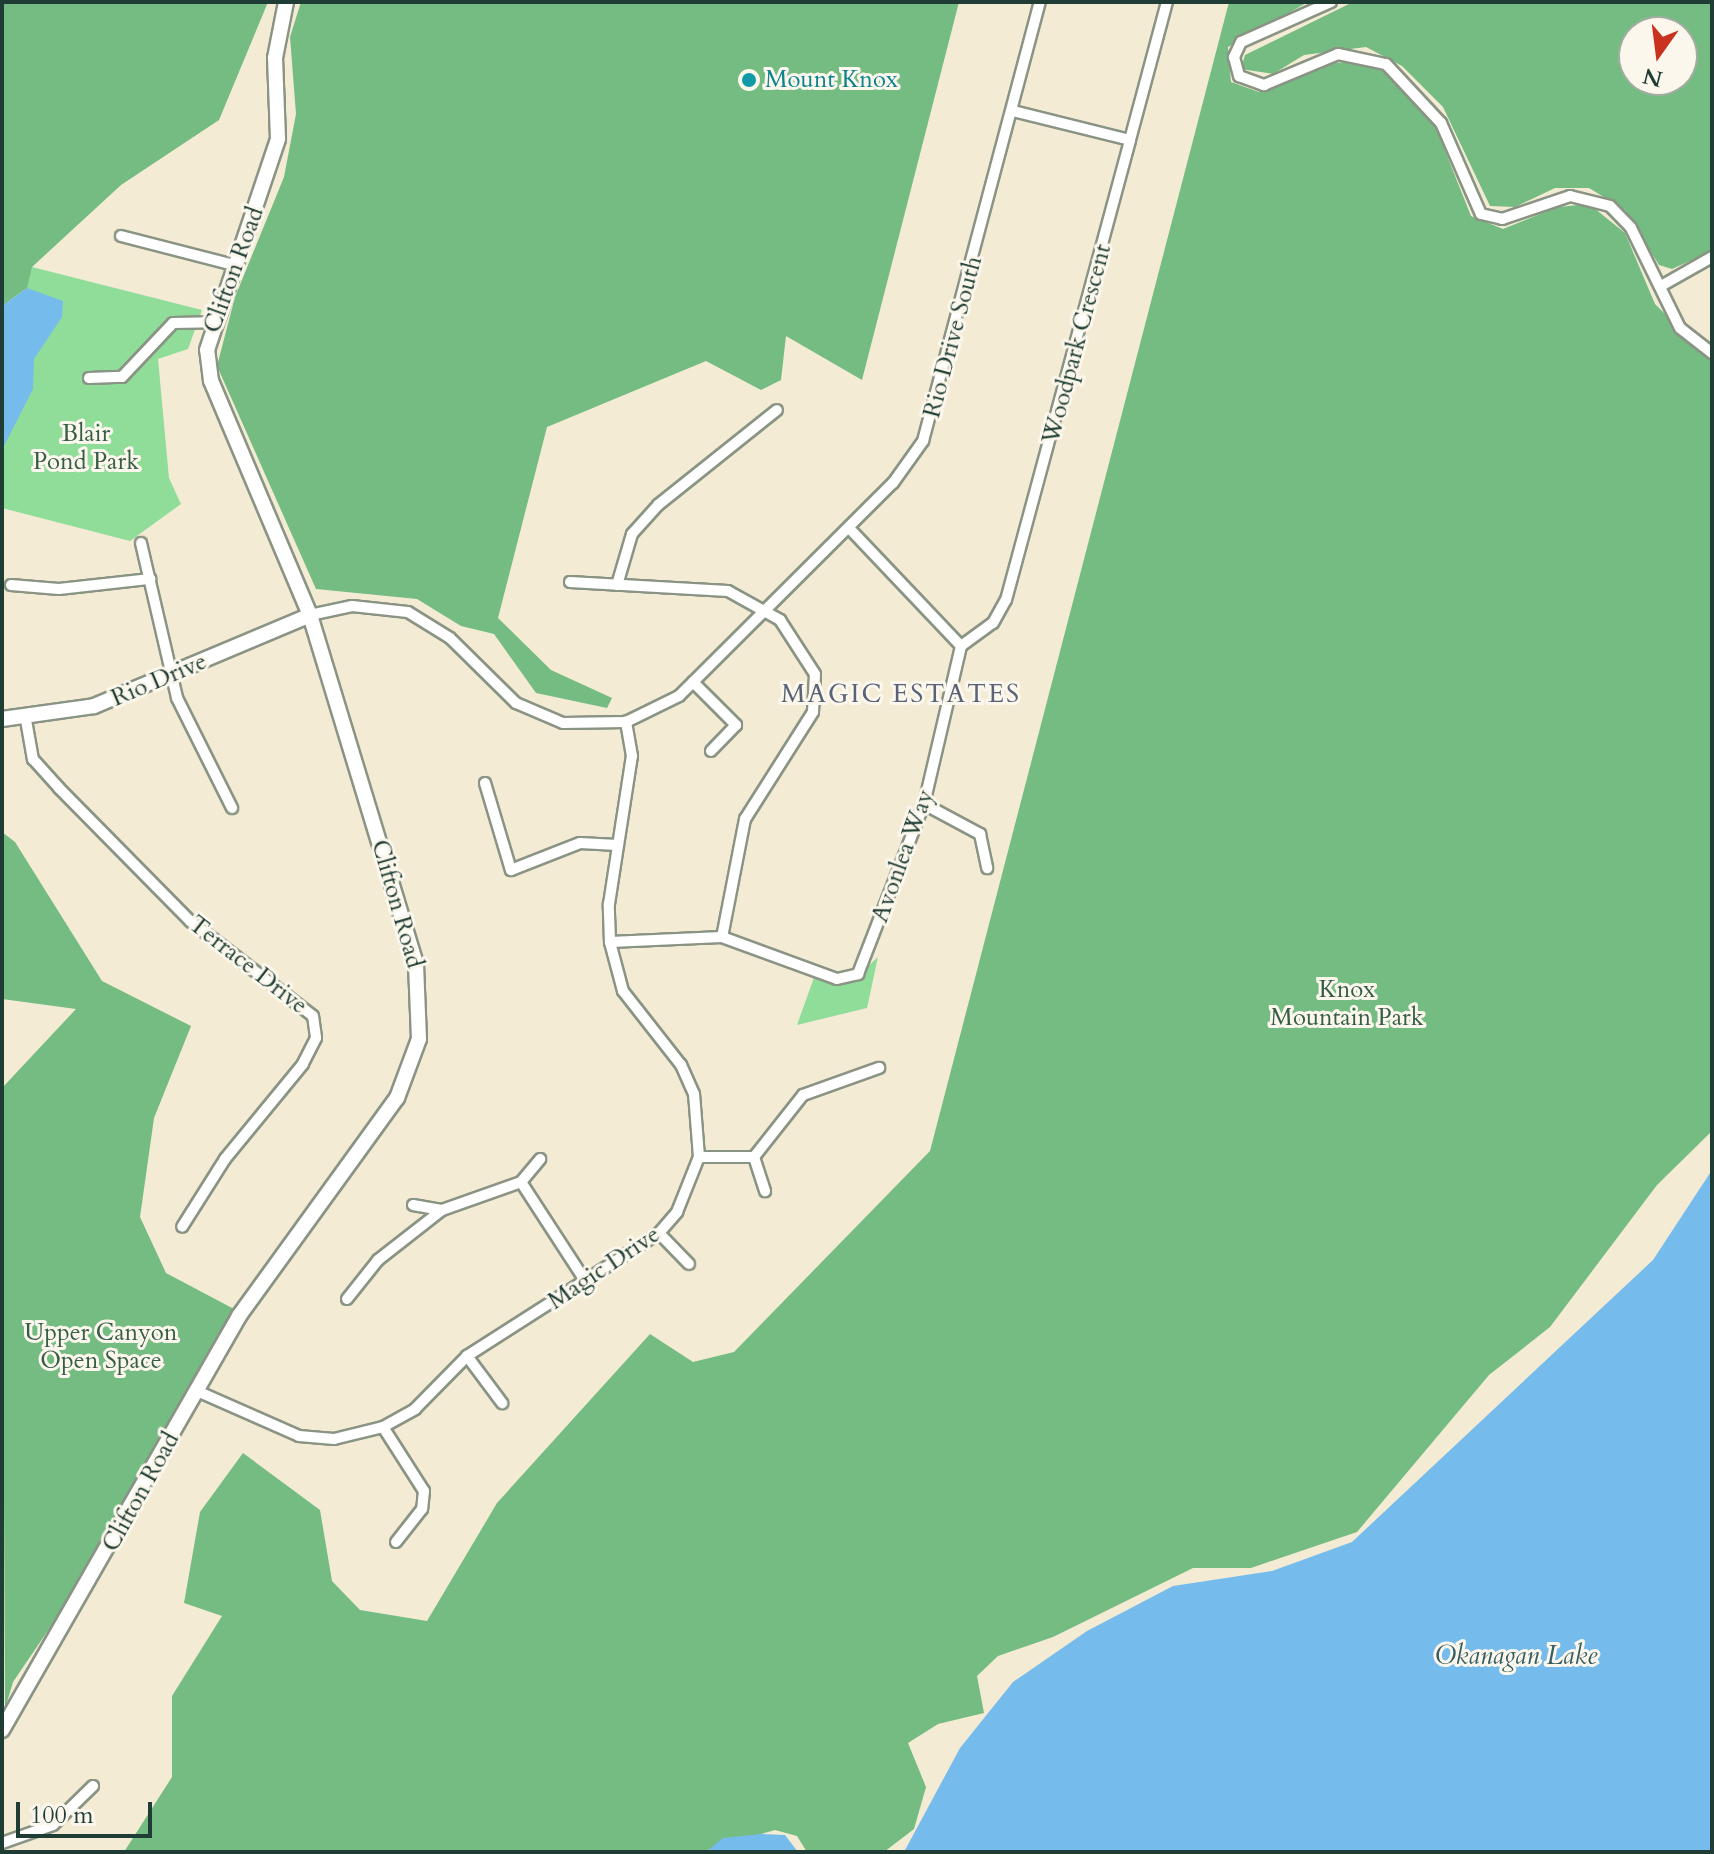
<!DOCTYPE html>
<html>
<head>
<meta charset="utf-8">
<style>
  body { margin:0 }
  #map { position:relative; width:1714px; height:1854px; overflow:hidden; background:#f4ebd4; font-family:Cardo,serif }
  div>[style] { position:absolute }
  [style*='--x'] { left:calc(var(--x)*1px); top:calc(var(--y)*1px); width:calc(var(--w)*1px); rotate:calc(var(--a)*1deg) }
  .green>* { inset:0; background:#90dd9a }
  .forest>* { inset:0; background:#74bc82 }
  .water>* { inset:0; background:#75bbec }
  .roads { filter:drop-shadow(2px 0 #8a9484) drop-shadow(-2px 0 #8a9484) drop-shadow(0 2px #8a9484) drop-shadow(0 -2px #8a9484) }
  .street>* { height:10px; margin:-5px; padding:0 5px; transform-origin:5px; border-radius:5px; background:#fff }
  .secondary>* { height:14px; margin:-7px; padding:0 7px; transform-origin:7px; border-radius:7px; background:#fff }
  .dots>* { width:22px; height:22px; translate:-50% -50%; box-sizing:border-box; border:4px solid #fbf7ec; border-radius:50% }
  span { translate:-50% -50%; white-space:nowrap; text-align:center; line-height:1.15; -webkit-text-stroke:6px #fbf7ec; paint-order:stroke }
  .culture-label { font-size:24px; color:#0d838f }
  .left { translate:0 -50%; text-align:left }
  .street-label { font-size:24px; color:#1f3d34 }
  .park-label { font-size:24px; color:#365d48 }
  .neighbourhood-label { font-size:26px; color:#596377; letter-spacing:2px }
  .water-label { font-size:26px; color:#345c62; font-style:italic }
  .frame { position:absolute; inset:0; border:4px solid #1f3d34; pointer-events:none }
  .north { position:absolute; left:1618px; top:16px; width:80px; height:80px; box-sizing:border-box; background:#fbf7ec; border:2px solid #a3ada2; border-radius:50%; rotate:194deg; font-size:22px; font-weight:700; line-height:32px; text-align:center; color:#1f3d34 }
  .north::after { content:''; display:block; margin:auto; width:28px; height:36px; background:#c8321e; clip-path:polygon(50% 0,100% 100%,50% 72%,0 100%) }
  .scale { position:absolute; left:16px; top:1802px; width:136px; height:36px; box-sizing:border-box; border:4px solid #1f3d34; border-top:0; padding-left:10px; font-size:24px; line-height:28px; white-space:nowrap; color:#1f3d34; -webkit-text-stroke:6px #fbf7ec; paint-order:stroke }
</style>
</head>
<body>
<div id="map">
  <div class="green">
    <i style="clip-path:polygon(2px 2px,32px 267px,202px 310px,188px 349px,158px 359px,169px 478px,181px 504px,130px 541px,2px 508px,2px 430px,56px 299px,24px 288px,2px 306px)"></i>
    <i style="clip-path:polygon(878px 957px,867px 1008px,797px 1025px,816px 972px,852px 981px)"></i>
  </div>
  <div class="forest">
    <i style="clip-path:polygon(2px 2px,268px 2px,219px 120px,121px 185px,32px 267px,27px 288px,2px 306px)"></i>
    <i style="clip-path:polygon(301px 2px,959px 2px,862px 380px,786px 336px,781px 380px,761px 390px,706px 361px,547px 427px,498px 618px,551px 670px,612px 698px,607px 708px,536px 693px,494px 634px,461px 626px,417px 599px,316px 589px,217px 366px,235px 297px,284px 177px,296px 114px,290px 37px)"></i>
    <i style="clip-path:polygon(1229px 2px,1308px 2px,1228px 47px,1231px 82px,1259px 92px,1317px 65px,1354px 61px,1383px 71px,1434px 123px,1471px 216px,1503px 229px,1558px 207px,1589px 204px,1625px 233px,1655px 304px,1712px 361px,1712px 1131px,1657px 1185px,1550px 1327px,1489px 1375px,1357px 1532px,1251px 1568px,1193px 1568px,1053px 1637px,998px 1656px,977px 1676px,984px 1713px,938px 1724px,908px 1743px,926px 1787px,914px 1829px,884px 1852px,807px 1852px,797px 1836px,775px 1830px,701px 1852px,124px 1852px,172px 1777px,172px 1696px,222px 1616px,184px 1603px,200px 1512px,243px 1453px,320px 1510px,332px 1581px,360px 1610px,427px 1621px,497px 1503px,650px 1334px,693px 1362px,734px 1352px,930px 1151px)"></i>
    <i style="clip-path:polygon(evenodd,1353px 2px,1712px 2px,1712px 251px,1672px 269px,1659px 265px,1625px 210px,1589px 188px,1555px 188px,1515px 207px,1490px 206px,1443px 107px,1402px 66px,1366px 47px,1304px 55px,1273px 74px,1241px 69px,1245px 55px,1353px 2px,1634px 32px,1682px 32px,1682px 80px,1634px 80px,1634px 32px)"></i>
    <i style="clip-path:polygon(2px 832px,15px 842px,102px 981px,191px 1026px,154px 1118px,140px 1217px,166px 1273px,234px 1309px,106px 1545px,13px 1682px,5px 1709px,2px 1088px,76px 1009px,2px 999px)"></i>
  </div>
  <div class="water">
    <i style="clip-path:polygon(27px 288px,63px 301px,62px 317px,34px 359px,33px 389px,2px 450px,2px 306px)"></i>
    <i style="clip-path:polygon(1712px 1170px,1712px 1852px,904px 1852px,960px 1748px,1013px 1682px,1087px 1631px,1173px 1586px,1272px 1571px,1352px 1542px,1653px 1260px)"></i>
    <i style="clip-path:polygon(761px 1834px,785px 1835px,798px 1852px,706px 1852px,723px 1838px)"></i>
  </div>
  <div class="roads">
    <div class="street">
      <i style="--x:1331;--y:2;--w:98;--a:156"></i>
      <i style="--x:1241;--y:42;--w:17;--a:115"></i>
      <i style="--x:1234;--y:57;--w:20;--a:75"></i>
      <i style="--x:1239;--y:76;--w:27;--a:20"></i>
      <i style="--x:1264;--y:85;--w:80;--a:-22.7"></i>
      <i style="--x:1338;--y:54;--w:49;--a:11.8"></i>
      <i style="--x:1386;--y:64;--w:81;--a:47"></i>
      <i style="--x:1441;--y:123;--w:99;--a:66.3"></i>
      <i style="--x:1481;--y:214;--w:22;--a:13"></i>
      <i style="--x:1502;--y:219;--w:72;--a:-18.7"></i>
      <i style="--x:1570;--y:196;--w:41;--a:14"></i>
      <i style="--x:1610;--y:206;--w:30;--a:46"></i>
      <i style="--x:1631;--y:228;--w:111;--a:63.9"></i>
      <i style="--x:1680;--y:328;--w:41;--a:38"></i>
      <i style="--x:1130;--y:140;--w:143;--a:-75"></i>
      <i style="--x:121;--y:236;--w:117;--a:14.4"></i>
      <i style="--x:1661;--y:286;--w:59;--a:-29.6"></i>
      <i style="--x:89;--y:378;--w:33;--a:-2"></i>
      <i style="--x:122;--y:377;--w:74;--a:-46.6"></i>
      <i style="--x:173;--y:323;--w:39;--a:-1"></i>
      <i style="--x:141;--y:543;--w:159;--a:76.9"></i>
      <i style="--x:177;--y:698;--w:123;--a:63.4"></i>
      <i style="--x:570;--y:582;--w:158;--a:3.3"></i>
      <i style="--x:728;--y:591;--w:60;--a:29.1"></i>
      <i style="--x:780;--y:620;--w:64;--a:57.1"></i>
      <i style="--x:815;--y:674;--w:38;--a:93"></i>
      <i style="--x:813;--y:712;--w:127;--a:122.4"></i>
      <i style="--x:745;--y:819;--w:120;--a:101"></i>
      <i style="--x:11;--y:585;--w:48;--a:4.8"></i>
      <i style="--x:59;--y:589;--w:92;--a:-6.3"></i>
      <i style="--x:617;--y:585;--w:53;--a:-73.6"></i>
      <i style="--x:632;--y:534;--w:39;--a:-48"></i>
      <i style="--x:658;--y:505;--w:152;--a:-38.6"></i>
      <i style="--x:310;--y:615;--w:43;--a:-12.1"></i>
      <i style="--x:352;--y:606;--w:56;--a:6.1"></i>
      <i style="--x:408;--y:612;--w:49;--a:31.8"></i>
      <i style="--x:450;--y:638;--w:93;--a:44.6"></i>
      <i style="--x:516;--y:703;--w:51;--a:23.1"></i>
      <i style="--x:563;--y:723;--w:63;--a:-0.9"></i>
      <i style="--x:626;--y:722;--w:59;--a:-26.1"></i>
      <i style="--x:679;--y:696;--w:302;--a:-44.9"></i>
      <i style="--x:893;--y:483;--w:52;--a:-54.5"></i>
      <i style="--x:923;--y:441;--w:454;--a:-75.1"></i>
      <i style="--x:961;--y:646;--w:39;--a:-36"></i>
      <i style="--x:993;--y:623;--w:26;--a:-61"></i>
      <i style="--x:1006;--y:600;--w:476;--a:-74.9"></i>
      <i style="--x:1130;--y:140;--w:121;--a:-166.1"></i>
      <i style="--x:693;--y:682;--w:61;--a:45"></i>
      <i style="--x:736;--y:725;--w:36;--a:134"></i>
      <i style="--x:26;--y:720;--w:40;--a:80"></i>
      <i style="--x:33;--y:759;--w:39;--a:48"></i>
      <i style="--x:59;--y:788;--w:187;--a:45.4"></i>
      <i style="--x:190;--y:921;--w:155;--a:37.7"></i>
      <i style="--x:313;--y:1016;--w:22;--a:82"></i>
      <i style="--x:316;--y:1038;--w:29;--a:117"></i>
      <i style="--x:303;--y:1064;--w:123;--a:129.4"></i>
      <i style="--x:225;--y:1159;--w:80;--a:122.3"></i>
      <i style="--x:485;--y:783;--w:91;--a:73.4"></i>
      <i style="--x:511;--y:870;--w:74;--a:-21.4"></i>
      <i style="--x:580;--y:843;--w:37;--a:3"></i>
      <i style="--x:924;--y:804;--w:64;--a:28.2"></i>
      <i style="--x:980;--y:834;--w:35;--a:78"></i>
      <i style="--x:610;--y:942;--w:112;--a:-2.6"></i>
      <i style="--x:722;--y:937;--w:122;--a:20.1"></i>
      <i style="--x:837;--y:979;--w:22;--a:-13"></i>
      <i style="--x:858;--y:974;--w:182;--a:-68.8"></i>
      <i style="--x:924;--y:804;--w:162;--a:-76.8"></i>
      <i style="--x:961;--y:646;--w:163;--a:-133.5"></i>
      <i style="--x:699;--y:1157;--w:55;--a:0"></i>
      <i style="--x:754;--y:1157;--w:79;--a:-51.7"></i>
      <i style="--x:803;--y:1095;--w:81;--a:-19.6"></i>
      <i style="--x:754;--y:1157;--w:36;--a:72"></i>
      <i style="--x:521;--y:1182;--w:30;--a:-50"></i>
      <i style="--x:413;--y:1205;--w:29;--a:10"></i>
      <i style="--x:659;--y:1233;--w:43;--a:45.9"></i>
      <i style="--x:347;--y:1299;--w:50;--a:-51.5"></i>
      <i style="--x:378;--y:1260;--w:81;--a:-38"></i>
      <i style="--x:442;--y:1210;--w:84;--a:-19.5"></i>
      <i style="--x:521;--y:1182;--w:119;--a:57"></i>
      <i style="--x:467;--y:1356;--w:59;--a:53.3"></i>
      <i style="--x:197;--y:1391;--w:111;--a:23.8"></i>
      <i style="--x:299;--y:1436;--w:35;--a:5"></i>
      <i style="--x:334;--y:1439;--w:50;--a:-13.8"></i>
      <i style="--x:383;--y:1427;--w:37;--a:-29"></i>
      <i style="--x:415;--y:1409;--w:74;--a:-45.5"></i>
      <i style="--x:467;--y:1356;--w:228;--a:-32.6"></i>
      <i style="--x:659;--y:1233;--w:28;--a:-49"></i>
      <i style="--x:677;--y:1212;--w:59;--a:-68.2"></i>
      <i style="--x:699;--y:1157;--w:63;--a:-94.5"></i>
      <i style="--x:694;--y:1094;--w:32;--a:-114"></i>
      <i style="--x:681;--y:1065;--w:94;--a:-128.1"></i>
      <i style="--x:623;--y:991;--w:51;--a:-104.9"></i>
      <i style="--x:610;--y:942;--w:38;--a:-92"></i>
      <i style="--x:609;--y:904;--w:150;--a:-81.2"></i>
      <i style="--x:632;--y:756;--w:35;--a:-100"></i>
      <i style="--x:383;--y:1427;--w:76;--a:57.4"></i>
      <i style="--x:424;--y:1491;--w:18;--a:96"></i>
      <i style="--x:422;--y:1509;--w:42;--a:128.2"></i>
      <i style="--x:2;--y:1843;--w:54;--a:-19.4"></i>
      <i style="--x:53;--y:1825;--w:56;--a:-44.3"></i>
    </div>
    <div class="secondary">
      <i style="--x:2;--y:719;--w:93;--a:-8"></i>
      <i style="--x:94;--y:706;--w:234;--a:-22.8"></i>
      <i style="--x:2;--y:1730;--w:477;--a:-60.2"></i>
      <i style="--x:239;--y:1316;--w:269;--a:-54.1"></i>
      <i style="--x:397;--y:1098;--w:63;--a:-69.6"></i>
      <i style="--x:419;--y:1039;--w:75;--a:-92.3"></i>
      <i style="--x:416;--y:964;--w:365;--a:-106.9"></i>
      <i style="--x:310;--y:615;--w:254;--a:-112.9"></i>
      <i style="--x:211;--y:381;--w:31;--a:-97"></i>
      <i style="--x:207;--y:350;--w:223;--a:-71.4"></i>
      <i style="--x:278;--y:139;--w:81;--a:-92.1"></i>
      <i style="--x:275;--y:58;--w:57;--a:-78.9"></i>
    </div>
  </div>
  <div class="dots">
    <i style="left:749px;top:80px;background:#0f9aa8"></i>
  </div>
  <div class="culture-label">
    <span class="left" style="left:765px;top:80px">Mount Knox</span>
  </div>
  <div class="street-label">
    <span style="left:234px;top:270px;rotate:-70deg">Clifton Road</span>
    <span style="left:953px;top:337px;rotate:-75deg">Rio Drive South</span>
    <span style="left:1077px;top:344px;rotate:-75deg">Woodpark Crescent</span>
    <span style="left:159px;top:680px;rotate:-23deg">Rio Drive</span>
    <span style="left:903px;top:856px;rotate:-70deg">Avonlea Way</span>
    <span style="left:397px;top:904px;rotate:74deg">Clifton Road</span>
    <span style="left:248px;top:965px;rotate:38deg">Terrace Drive</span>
    <span style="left:604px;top:1268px;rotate:-34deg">Magic Drive</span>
    <span style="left:141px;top:1492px;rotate:-61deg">Clifton Road</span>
  </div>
  <div class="park-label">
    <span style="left:86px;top:448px">Blair<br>Pond Park</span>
    <span style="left:1347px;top:1004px">Knox<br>Mountain Park</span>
    <span style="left:101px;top:1347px">Upper Canyon<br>Open Space</span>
  </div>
  <div class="neighbourhood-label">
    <span style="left:901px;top:694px">MAGIC ESTATES</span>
  </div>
  <div class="water-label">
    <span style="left:1516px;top:1656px">Okanagan Lake</span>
  </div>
  <div class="frame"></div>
  <div class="north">N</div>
  <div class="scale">100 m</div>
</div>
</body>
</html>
